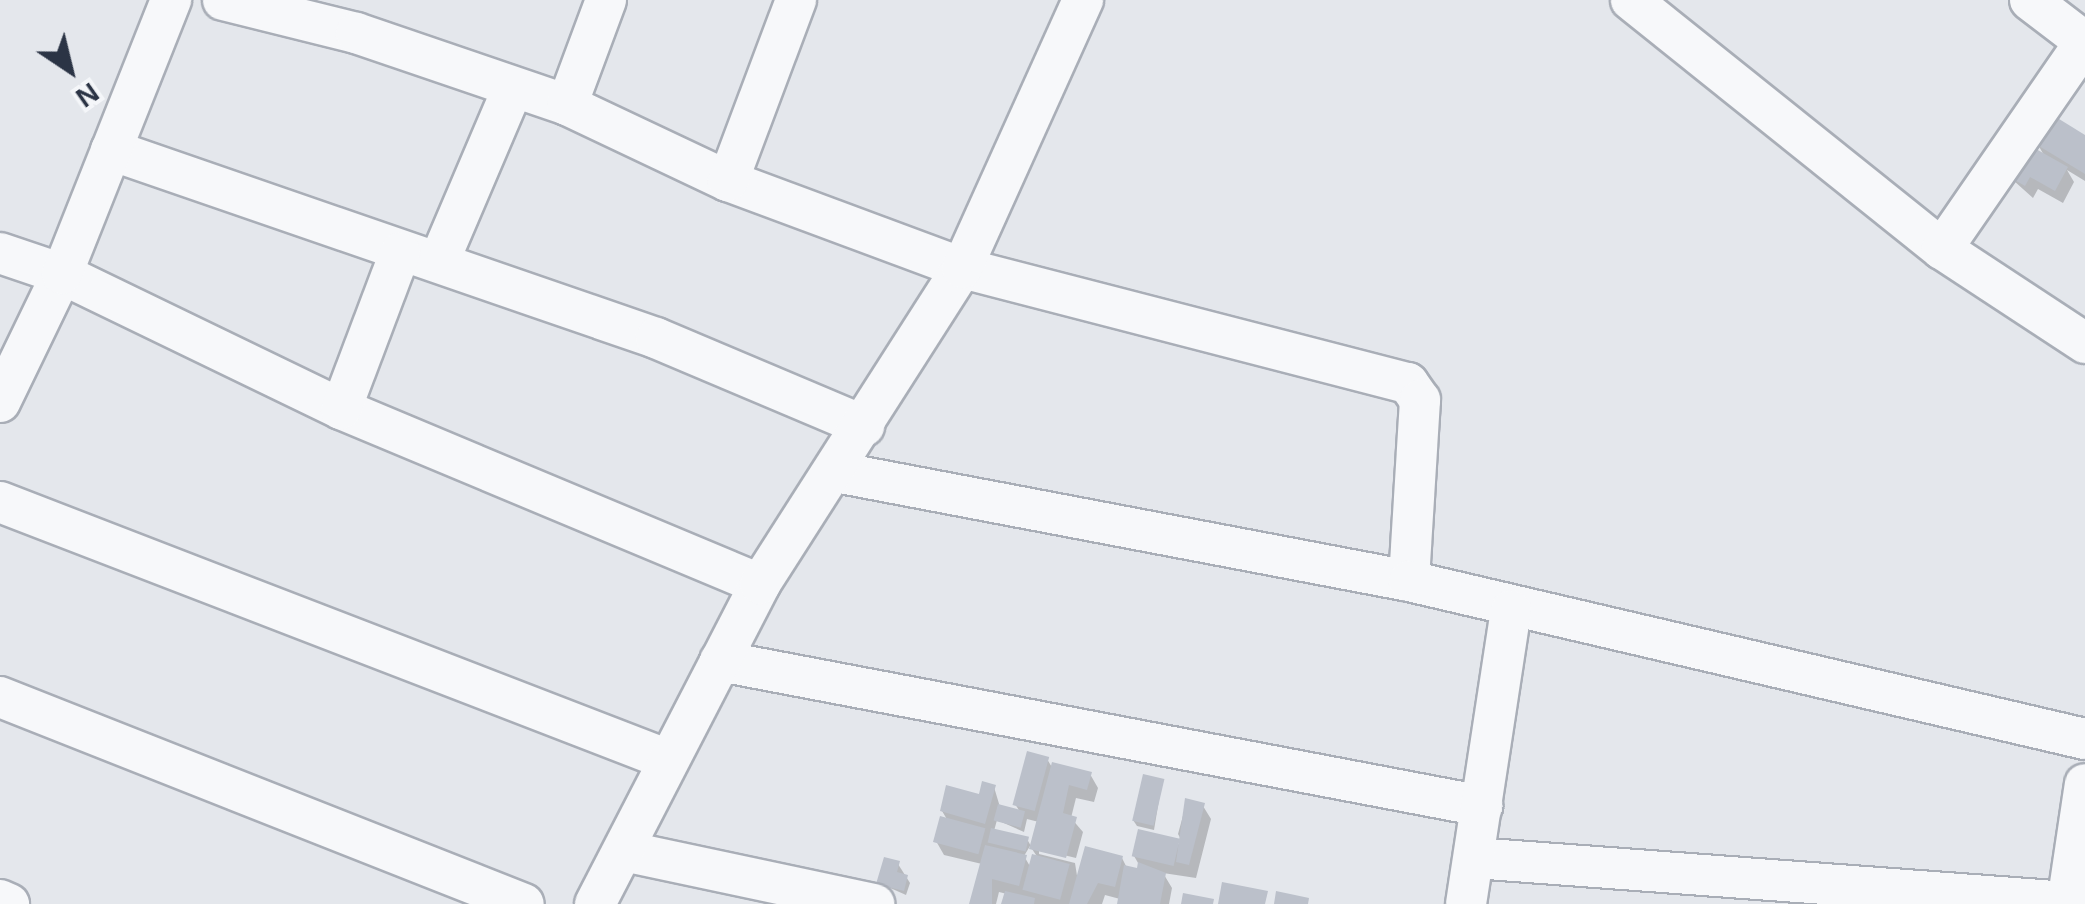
<!DOCTYPE html>
<html>
<head>
<meta charset="utf-8">
<style>
  body { margin:0 }
  #map { position:relative; width:2085px; height:904px; overflow:hidden; background:#e4e7ec; font-family:Arial,sans-serif }
  div>[style] { position:absolute }
  [style*='--x'] { left:calc(var(--x)*1px); top:calc(var(--y)*1px); width:calc(var(--w)*1px); rotate:calc(var(--a)*1deg) }
  .shadow>* { inset:0; background:#0003 }
  .building>* { inset:0; background:#bbc0ca; transform-origin:0 0 }
  .roads { filter:drop-shadow(2px 0 #a9aeb7) drop-shadow(-2px 0 #a9aeb7) drop-shadow(0 2px #a9aeb7) drop-shadow(0 -2px #a9aeb7) }
  .minor>* { height:40px; margin:-20px; padding:0 20px; transform-origin:20px; border-radius:20px; background:#f7f8fa }
  span { translate:-50% -50%; white-space:nowrap; text-align:center; line-height:1.15; -webkit-text-stroke:9px #f4f6f9; paint-order:stroke }
  .north { position:absolute; left:20px; top:20px; width:100px; height:100px; -webkit-text-stroke:8px #f4f6f9; paint-order:stroke; rotate:145deg; font-size:28px; font-weight:700; line-height:40px; text-align:center; color:#2b3445 }
  .north::after { content:''; display:block; margin:auto; width:35px; height:45px; background:#2b3445; clip-path:polygon(50% 0,100% 100%,50% 72%,0 100%) }
</style>
</head>
<body>
<div id="map">
  <div class="shadow">
    <i style="clip-path:polygon(2085px 138px,2085px 181px,2067px 170px,2074px 182px,2063px 203px,2038px 189px,2033px 198px,2004px 172px,2045px 157px,2037px 143px)"></i>
    <i style="clip-path:polygon(evenodd,1047px 759px,1053px 769px,1090px 774px,1098px 788px,1094px 802px,1076px 798px,1071px 818px,1083px 832px,1076px 858px,1039px 849px,1039px 854px,1075px 863px,1078px 882px,1122px 858px,1127px 868px,1141px 868px,1134px 856px,1183px 843px,1178px 834px,1187px 801px,1203px 806px,1211px 819px,1196px 878px,1163px 873px,1172px 888px,1169px 904px,1119px 904px,1120px 899px,1105px 895px,1102px 904px,1004px 904px,1007px 894px,999px 892px,996px 904px,972px 904px,982px 864px,944px 855px,936px 841px,948px 821px,942px 811px,994px 787px,1000px 807px,1020px 812px,1015px 804px,1047px 759px,1027px 819px,1039px 822px,1032px 848px,1027px 839px,994px 831px,997px 820px,1024px 832px,1027px 819px,1047px 759px,1030px 846px,1038px 858px,1031px 868px,1024px 856px,1030px 846px)"></i>
    <i style="clip-path:polygon(1162px 782px,1154px 830px,1137px 826px,1133px 820px)"></i>
    <i style="clip-path:polygon(898px 864px,910px 883px,906px 895px,879px 883px)"></i>
  </div>
  <div class="building">
    <i style="clip-path:polygon(2051px 114px,2085px 135px,2085px 174px,2034px 143px)"></i>
    <i style="clip-path:polygon(2020px 140px,2068px 167px,2055px 191px,2030px 177px,2025px 186px,2001px 172px)"></i>
    <i style="left:1027px;top:751px;width:23px;height:56px;rotate:15deg"></i>
    <i style="clip-path:polygon(1052px 762px,1092px 772px,1087px 790px,1069px 785px,1063px 813px,1077px 817px,1066px 858px,1029px 849px)"></i>
    <i style="left:1143px;top:774px;width:22px;height:48px;rotate:13deg"></i>
    <i style="clip-path:polygon(982px 781px,996px 785px,985px 824px,940px 811px,946px 785px,979px 794px)"></i>
    <i style="clip-path:polygon(1185px 798px,1205px 803px,1189px 865px,1176px 862px)"></i>
    <i style="left:998px;top:804px;width:28px;height:17px;rotate:15deg"></i>
    <i style="left:940px;top:816px;width:47px;height:27px;rotate:15deg"></i>
    <i style="left:991px;top:828px;width:39px;height:15px;rotate:13deg"></i>
    <i style="left:1138px;top:829px;width:43px;height:28px;rotate:13deg"></i>
    <i style="clip-path:polygon(985px 845px,1027px 855px,1019px 886px,992px 879px,992px 904px,969px 904px)"></i>
    <i style="clip-path:polygon(1085px 846px,1123px 856px,1115px 887px,1098px 883px,1087px 904px,1069px 904px)"></i>
    <i style="left:1032px;top:854px;width:39px;height:37px;rotate:15deg"></i>
    <i style="clip-path:polygon(884px 857px,900px 861px,897px 872px,908px 875px,904px 891px,876px 884px)"></i>
    <i style="clip-path:polygon(1138px 862px,1166px 873px,1160px 904px,1117px 904px,1124px 865px,1137px 868px)"></i>
    <i style="clip-path:polygon(1222px 882px,1268px 891px,1265px 904px,1218px 904px)"></i>
    <i style="clip-path:polygon(1005px 891px,1035px 898px,1034px 904px,1001px 904px)"></i>
    <i style="clip-path:polygon(1276px 891px,1309px 898px,1308px 904px,1274px 904px)"></i>
    <i style="clip-path:polygon(1183px 893px,1214px 899px,1213px 904px,1181px 904px)"></i>
  </div>
  <div class="roads">
    <div class="minor">
      <i style="--x:223;--y:0;--w:137;--a:13.9"></i>
      <i style="--x:356;--y:33;--w:223;--a:18.8"></i>
      <i style="--x:567;--y:105;--w:178;--a:25.3"></i>
      <i style="--x:728;--y:181;--w:250;--a:20.4"></i>
      <i style="--x:962;--y:268;--w:461;--a:14.5"></i>
      <i style="--x:1408;--y:383;--w:21;--a:55"></i>
      <i style="--x:1420;--y:400;--w:181;--a:93.5"></i>
      <i style="--x:1631;--y:0;--w:398;--a:38.7"></i>
      <i style="--x:1942;--y:249;--w:171;--a:33.3"></i>
      <i style="--x:2030;--y:0;--w:69;--a:37.4"></i>
      <i style="--x:567;--y:105;--w:112;--a:-69.6"></i>
      <i style="--x:111;--y:150;--w:577;--a:19.03"></i>
      <i style="--x:656;--y:338;--w:226;--a:22.9"></i>
      <i style="--x:728;--y:181;--w:193;--a:-69.4"></i>
      <i style="--x:1942;--y:249;--w:252;--a:-55.4"></i>
      <i style="--x:0;--y:253;--w:65;--a:18.7"></i>
      <i style="--x:62;--y:274;--w:310;--a:25.8"></i>
      <i style="--x:341;--y:409;--w:454;--a:22.7"></i>
      <i style="--x:440;--y:259;--w:186;--a:-66.9"></i>
      <i style="--x:0;--y:402;--w:142;--a:-64.2"></i>
      <i style="--x:62;--y:274;--w:295;--a:-68.3"></i>
      <i style="--x:341;--y:409;--w:167;--a:-69.3"></i>
      <i style="--x:836;--y:472;--w:583;--a:10.77"></i>
      <i style="--x:1409;--y:581;--w:694;--a:13.16"></i>
      <i style="--x:0;--y:502;--w:714;--a:21.1"></i>
      <i style="--x:720;--y:661;--w:776;--a:10.77"></i>
      <i style="--x:0;--y:697;--w:563;--a:21.56"></i>
      <i style="--x:624;--y:851;--w:256;--a:12"></i>
      <i style="--x:1474;--y:858;--w:595;--a:4.24"></i>
      <i style="--x:0;--y:900;--w:10;--a:24"></i>
      <i style="--x:595;--y:904;--w:360;--a:-62.7"></i>
      <i style="--x:760;--y:584;--w:375;--a:-57.4"></i>
      <i style="--x:962;--y:268;--w:294;--a:-65.7"></i>
      <i style="--x:1466;--y:904;--w:297;--a:-81.3"></i>
      <i style="--x:2067;--y:904;--w:121;--a:-81.5"></i>
    </div>
  </div>
  <div class="north">N</div>
</div>
</body>
</html>
